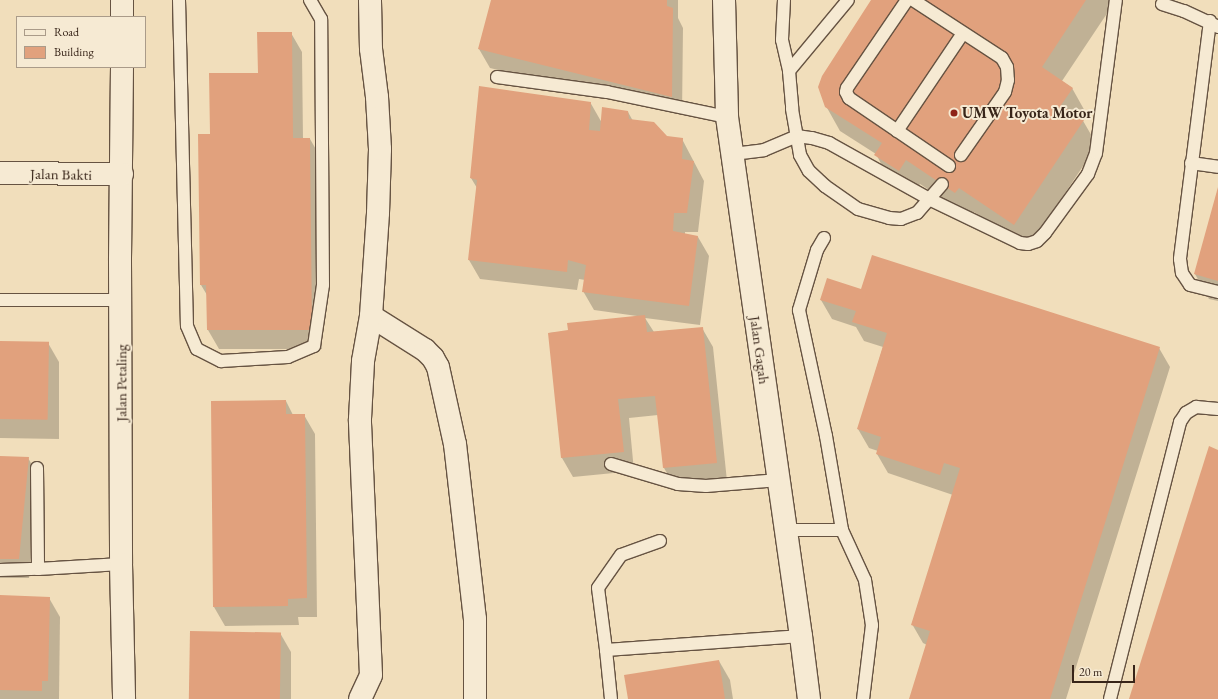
<!DOCTYPE html>
<html>
<head>
<meta charset="utf-8">
<style>
  body { margin:0 }
  #map { position:relative; width:1218px; height:699px; overflow:hidden; background:#f1debb; font-family:"EB Garamond",serif }
  div>[style] { position:absolute }
  [style*='--x'] { left:calc(var(--x)*1px); top:calc(var(--y)*1px); width:calc(var(--w)*1px); rotate:calc(var(--a)*1deg) }
  .shadow>* { inset:0; background:#0003 }
  .building>* { inset:0; background:#e1a17d; transform-origin:0 0 }
  .roads { filter:drop-shadow(1px 0 #665342) drop-shadow(-1px 0 #665342) drop-shadow(0 1px #665342) drop-shadow(0 -1px #665342) }
  .lane>* { height:12px; margin:-6px; padding:0 6px; transform-origin:6px; border-radius:6px; background:#f6ead3 }
  .street>* { height:22px; margin:-11px; padding:0 11px; transform-origin:11px; border-radius:11px; background:#f6ead3 }
  .dots>* { width:11px; height:11px; translate:-50% -50%; box-sizing:border-box; border:2px solid #f6ead3; border-radius:50% }
  span { translate:-50% -50%; white-space:nowrap; text-align:center; line-height:1.15; -webkit-text-stroke:4px #f6ead3; paint-order:stroke }
  .poi-label { font-size:15px; color:#382519; font-weight:700 }
  .left { translate:0 -50%; text-align:left }
  .street-label { font-size:15px; color:#382519 }
  .legend { position:absolute; left:16px; top:16px; width:130px; height:52px; box-sizing:border-box; background:#f6ead3; border:1px solid #aa9b89; margin:0; padding:5px 7px; list-style:none; font-size:12px; color:#382519 }
  .legend li { display:flex; align-items:center; gap:8px; height:20px }
  .legend b { width:20px; border:1px solid #aa9b89 }
  .scale { position:absolute; left:1072px; top:665px; width:63px; height:18px; box-sizing:border-box; border:2px solid #382519; border-top:0; padding-left:5px; font-size:12px; line-height:14px; white-space:nowrap; color:#382519; -webkit-text-stroke:3px #f6ead3; paint-order:stroke }
</style>
</head>
<body>
<div id="map">
  <div class="shadow">
    <i style="clip-path:polygon(492px 0,678px 0,678px 18px,683px 28px,682px 115px,490px 68px,479px 49px)"></i>
    <i style="clip-path:polygon(873px 0,1116px 0,1062px 81px,1072px 88px,1086px 113px,1082px 119px,1097px 145px,1028px 249px,974px 212px,970px 217px,920px 184px,913px 195px,889px 179px,876px 154px,840px 131px,826px 106px)"></i>
    <i style="clip-path:polygon(291px 33px,302px 52px,303px 139px,310px 139px,321px 158px,322px 349px,219px 349px,208px 330px,207px 295px,201px 285px,211px 135px)"></i>
    <i style="clip-path:polygon(590px 102px,602px 123px,628px 112px,633px 121px,666px 137px,682px 139px,704px 181px,698px 232px,685px 232px,685px 235px,698px 237px,709px 256px,700px 325px,645px 318px,654px 332px,702px 328px,713px 347px,727px 481px,675px 487px,664px 468px,658px 415px,629px 418px,634px 471px,573px 477px,562px 458px,549px 333px,569px 331px,637px 316px,594px 310px,583px 291px,585px 280px,579px 279px,577px 290px,480px 279px,469px 260px,477px 188px,471px 178px)"></i>
    <i style="clip-path:polygon(1218px 189px,1218px 301px,1209px 299px,1195px 274px)"></i>
    <i style="clip-path:polygon(862px 290px,1159px 348px,1170px 367px,1066px 699px,910px 699px,927px 645px,923px 643px,912px 624px,953px 495px,888px 473px,877px 454px,878px 451px,869px 448px,858px 429px,883px 347px,864px 341px,856px 327px,832px 319px,821px 300px)"></i>
    <i style="clip-path:polygon(0 342px,48px 343px,59px 362px,59px 439px,0 438px)"></i>
    <i style="clip-path:polygon(286px 401px,293px 415px,304px 415px,315px 434px,317px 617px,298px 617px,299px 625px,225px 626px,214px 607px)"></i>
    <i style="clip-path:polygon(0 457px,28px 458px,39px 477px,29px 578px,0 578px)"></i>
    <i style="clip-path:polygon(0 596px,49px 598px,60px 617px,59px 699px,0 699px)"></i>
    <i style="clip-path:polygon(280px 633px,291px 652px,291px 699px,190px 699px)"></i>
    <i style="clip-path:polygon(719px 661px,730px 680px,733px 699px,629px 699px)"></i>
  </div>
  <div class="building">
    <i style="clip-path:polygon(491px 0,667px 0,667px 6px,673px 8px,672px 97px,478px 49px)"></i>
    <i style="clip-path:polygon(871px 0,1086px 0,1042px 67px,1073px 88px,1061px 105px,1084px 120px,1014px 225px,959px 188px,955px 193px,906px 160px,899px 171px,874px 155px,882px 143px,825px 107px,818px 87px,822px 76px)"></i>
    <i style="clip-path:polygon(257px 32px,292px 32px,293px 138px,310px 138px,312px 330px,207px 330px,206px 285px,200px 285px,198px 134px,210px 134px,209px 73px,258px 73px)"></i>
    <i style="clip-path:polygon(479px 86px,591px 102px,589px 130px,600px 131px,602px 107px,628px 111px,629px 119px,654px 122px,667px 136px,683px 138px,682px 159px,694px 161px,687px 213px,674px 213px,673px 231px,698px 236px,689px 306px,582px 292px,586px 265px,568px 260px,567px 272px,468px 260px,477px 180px,470px 178px)"></i>
    <i style="clip-path:polygon(1218px 187px,1218px 281px,1194px 274px)"></i>
    <i style="clip-path:polygon(872px 255px,1160px 347px,1050px 699px,909px 699px,930px 631px,911px 625px,960px 468px,944px 463px,940px 475px,876px 454px,881px 437px,857px 429px,887px 333px,852px 322px,856px 311px,820px 300px,827px 278px,861px 289px)"></i>
    <i style="clip-path:polygon(645px 315px,647px 332px,703px 327px,717px 463px,663px 468px,655px 396px,618px 399px,624px 452px,561px 458px,548px 333px,568px 330px,567px 323px)"></i>
    <i style="left:0;top:341px;width:49px;height:78px;rotate:1deg"></i>
    <i style="clip-path:polygon(286px 400px,286px 414px,305px 414px,307px 598px,288px 599px,288px 606px,213px 607px,211px 401px)"></i>
    <i style="clip-path:polygon(1209px 446px,1218px 450px,1218px 699px,1129px 699px)"></i>
    <i style="clip-path:polygon(0 456px,29px 457px,19px 559px,0 559px)"></i>
    <i style="clip-path:polygon(0 595px,50px 597px,48px 681px,42px 681px,42px 691px,0 690px)"></i>
    <i style="left:190px;top:631px;width:91px;height:68px;rotate:1deg"></i>
    <i style="clip-path:polygon(719px 660px,725px 699px,628px 699px,624px 675px)"></i>
  </div>
  <div class="roads">
    <div class="lane">
      <i style="--x:179;--y:0;--w:326;--a:88.6"></i>
      <i style="--x:187;--y:326;--w:25;--a:67"></i>
      <i style="--x:197;--y:349;--w:27;--a:27"></i>
      <i style="--x:221;--y:361;--w:67;--a:-3.4"></i>
      <i style="--x:288;--y:357;--w:28;--a:-23"></i>
      <i style="--x:314;--y:346;--w:62;--a:-81.6"></i>
      <i style="--x:323;--y:285;--w:266;--a:-90.4"></i>
      <i style="--x:321;--y:19;--w:22;--a:-120"></i>
      <i style="--x:784;--y:0;--w:40;--a:92.9"></i>
      <i style="--x:782;--y:40;--w:32;--a:77"></i>
      <i style="--x:789;--y:71;--w:38;--a:85"></i>
      <i style="--x:792;--y:109;--w:47;--a:80.1"></i>
      <i style="--x:800;--y:155;--w:18;--a:61"></i>
      <i style="--x:809;--y:171;--w:22;--a:43"></i>
      <i style="--x:825;--y:186;--w:40;--a:34.9"></i>
      <i style="--x:858;--y:209;--w:32;--a:16"></i>
      <i style="--x:889;--y:218;--w:12;--a:5"></i>
      <i style="--x:901;--y:219;--w:17;--a:-21"></i>
      <i style="--x:917;--y:213;--w:38;--a:-49"></i>
      <i style="--x:907;--y:0;--w:107;--a:124.3"></i>
      <i style="--x:847;--y:88;--w:4;--a:104"></i>
      <i style="--x:846;--y:92;--w:7;--a:63"></i>
      <i style="--x:849;--y:98;--w:121;--a:34.2"></i>
      <i style="--x:913;--y:0;--w:106;--a:33.1"></i>
      <i style="--x:1002;--y:58;--w:10;--a:61"></i>
      <i style="--x:1007;--y:67;--w:13;--a:86"></i>
      <i style="--x:1008;--y:80;--w:12;--a:104"></i>
      <i style="--x:1005;--y:92;--w:77;--a:124.9"></i>
      <i style="--x:1162;--y:4;--w:23;--a:18"></i>
      <i style="--x:1184;--y:11;--w:38;--a:25"></i>
      <i style="--x:1210;--y:21;--w:240;--a:97.2"></i>
      <i style="--x:1180;--y:259;--w:14;--a:82"></i>
      <i style="--x:1182;--y:273;--w:14;--a:56"></i>
      <i style="--x:1190;--y:285;--w:29;--a:14"></i>
      <i style="--x:789;--y:71;--w:92;--a:-50.3"></i>
      <i style="--x:497;--y:77;--w:111;--a:7.8"></i>
      <i style="--x:607;--y:92;--w:123;--a:11.8"></i>
      <i style="--x:897;--y:131;--w:118;--a:-56"></i>
      <i style="--x:733;--y:154;--w:31;--a:-7"></i>
      <i style="--x:764;--y:150;--w:36;--a:-23"></i>
      <i style="--x:797;--y:136;--w:15;--a:8"></i>
      <i style="--x:812;--y:138;--w:18;--a:16"></i>
      <i style="--x:829;--y:143;--w:115;--a:29.2"></i>
      <i style="--x:929;--y:199;--w:101;--a:25.8"></i>
      <i style="--x:1020;--y:243;--w:8;--a:7"></i>
      <i style="--x:1028;--y:244;--w:9;--a:-18"></i>
      <i style="--x:1037;--y:241;--w:11;--a:-45"></i>
      <i style="--x:1045;--y:233;--w:73;--a:-53.9"></i>
      <i style="--x:1088;--y:174;--w:22;--a:-69"></i>
      <i style="--x:1096;--y:153;--w:154;--a:-82.6"></i>
      <i style="--x:1191;--y:163;--w:27;--a:8"></i>
      <i style="--x:824;--y:238;--w:14;--a:120"></i>
      <i style="--x:817;--y:250;--w:63;--a:106.7"></i>
      <i style="--x:799;--y:310;--w:129;--a:77.9"></i>
      <i style="--x:826;--y:436;--w:95;--a:80.3"></i>
      <i style="--x:0;--y:300;--w:120;--a:0"></i>
      <i style="--x:611;--y:464;--w:70;--a:16.6"></i>
      <i style="--x:678;--y:484;--w:28;--a:4"></i>
      <i style="--x:706;--y:486;--w:73;--a:-4.7"></i>
      <i style="--x:37;--y:468;--w:101;--a:89.4"></i>
      <i style="--x:38;--y:569;--w:83;--a:-3.4"></i>
      <i style="--x:786;--y:530;--w:56;--a:0"></i>
      <i style="--x:842;--y:530;--w:55;--a:65.3"></i>
      <i style="--x:865;--y:580;--w:46;--a:81.2"></i>
      <i style="--x:872;--y:625;--w:75;--a:96.9"></i>
      <i style="--x:660;--y:541;--w:41;--a:160.3"></i>
      <i style="--x:621;--y:555;--w:40;--a:124.9"></i>
      <i style="--x:598;--y:588;--w:63;--a:82.6"></i>
      <i style="--x:606;--y:650;--w:196;--a:-4.1"></i>
      <i style="--x:0;--y:570;--w:38;--a:-2"></i>
      <i style="--x:606;--y:650;--w:49;--a:84.2"></i>
      <i style="--x:1110;--y:699;--w:286;--a:-75.8"></i>
      <i style="--x:1180;--y:422;--w:11;--a:-56"></i>
      <i style="--x:1186;--y:413;--w:12;--a:-31"></i>
      <i style="--x:1196;--y:407;--w:22;--a:5"></i>
    </div>
    <div class="street">
      <i style="--x:724;--y:0;--w:117;--a:88.5"></i>
      <i style="--x:727;--y:117;--w:524;--a:81.89"></i>
      <i style="--x:801;--y:636;--w:64;--a:82.8"></i>
      <i style="--x:122;--y:17;--w:17;--a:-90"></i>
      <i style="--x:122;--y:67;--w:194;--a:90.6"></i>
      <i style="--x:120;--y:261;--w:303;--a:89.8"></i>
      <i style="--x:121;--y:564;--w:135;--a:88.7"></i>
      <i style="--x:0;--y:173;--w:122;--a:0.5"></i>
      <i style="--x:371;--y:316;--w:64;--a:32.2"></i>
      <i style="--x:425;--y:350;--w:11;--a:45"></i>
      <i style="--x:433;--y:358;--w:10;--a:61"></i>
      <i style="--x:438;--y:367;--w:79;--a:77.6"></i>
      <i style="--x:455;--y:444;--w:176;--a:83.5"></i>
      <i style="--x:475;--y:619;--w:80;--a:90"></i>
      <i style="--x:360;--y:699;--w:26;--a:-65"></i>
      <i style="--x:371;--y:675;--w:256;--a:-92.5"></i>
      <i style="--x:360;--y:419;--w:58;--a:-87"></i>
      <i style="--x:363;--y:361;--w:46;--a:-79.9"></i>
      <i style="--x:371;--y:316;--w:103;--a:-86.1"></i>
      <i style="--x:378;--y:213;--w:64;--a:-88.2"></i>
      <i style="--x:380;--y:149;--w:52;--a:-93.3"></i>
      <i style="--x:377;--y:97;--w:48;--a:-97.1"></i>
      <i style="--x:371;--y:49;--w:49;--a:-91.2"></i>
    </div>
  </div>
  <div class="dots">
    <i style="left:954px;top:113px;background:#8f2418"></i>
  </div>
  <div class="poi-label">
    <span class="left" style="left:962px;top:113px">UMW Toyota Motor</span>
  </div>
  <div class="street-label">
    <span style="left:61px;top:174px;rotate:1deg">Jalan Bakti</span>
    <span style="left:760px;top:350px;rotate:82deg">Jalan Gagah</span>
    <span style="left:121px;top:383px;rotate:-90deg">Jalan Petaling</span>
  </div>
  <ul class="legend">
  <li><b style="height:5px;background:#f6ead3"></b>Road</li>
  <li><b style="height:11px;background:#e1a17d"></b>Building</li>
  </ul>
  <div class="scale">20 m</div>
</div>
</body>
</html>
